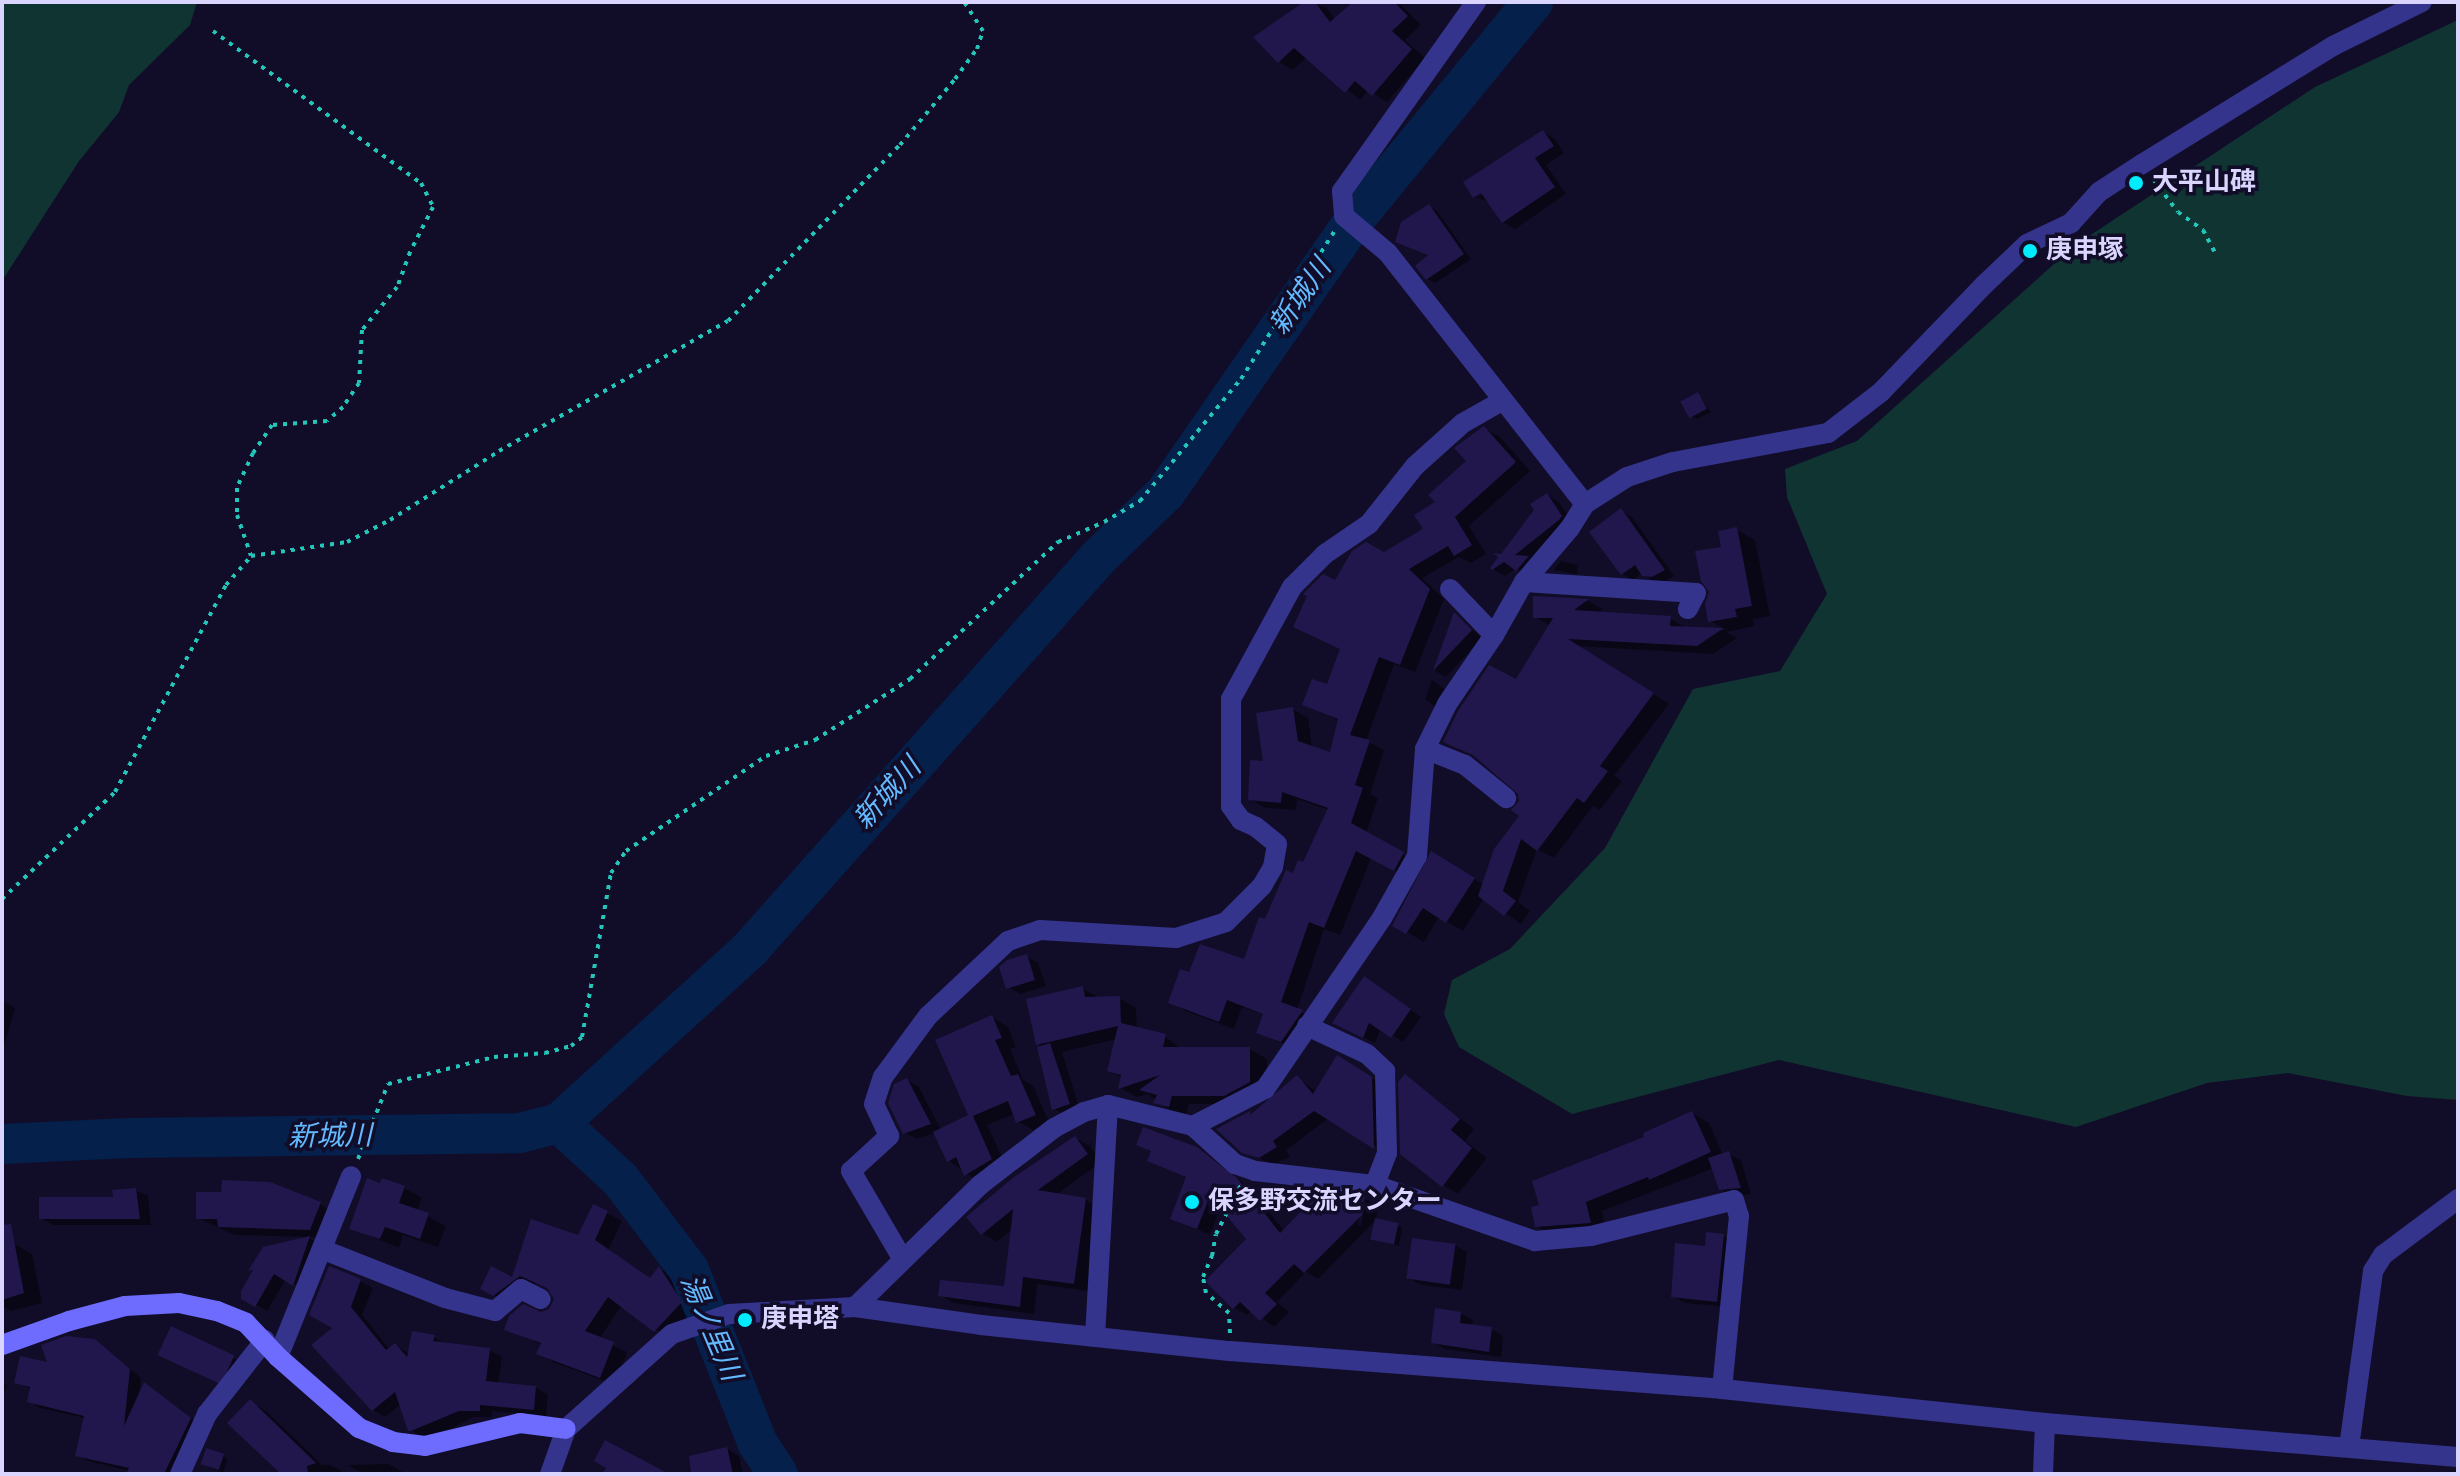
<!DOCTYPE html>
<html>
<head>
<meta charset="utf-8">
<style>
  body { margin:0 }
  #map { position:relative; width:2460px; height:1476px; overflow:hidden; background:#110d29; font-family:"Sofia Sans Condensed","Noto Sans JP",sans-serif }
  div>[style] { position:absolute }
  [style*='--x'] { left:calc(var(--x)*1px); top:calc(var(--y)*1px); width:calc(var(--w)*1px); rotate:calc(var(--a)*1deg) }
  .green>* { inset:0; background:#103432 }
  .shadow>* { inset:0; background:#0007; transform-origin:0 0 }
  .river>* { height:40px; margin:-20px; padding:0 20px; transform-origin:20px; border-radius:20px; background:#05204b }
  .building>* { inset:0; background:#21174c; transform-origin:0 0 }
  .path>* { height:4px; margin-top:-2px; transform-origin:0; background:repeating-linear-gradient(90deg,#23c6b8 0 4px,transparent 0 10px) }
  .minor>* { height:20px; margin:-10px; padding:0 10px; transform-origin:10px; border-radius:10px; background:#35348d }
  .tertiary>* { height:20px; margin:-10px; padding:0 10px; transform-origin:10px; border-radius:10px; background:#35348d }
  .secondary>* { height:20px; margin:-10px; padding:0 10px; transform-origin:10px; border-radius:10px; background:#6d6cff }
  .dots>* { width:22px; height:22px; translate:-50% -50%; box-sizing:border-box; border:4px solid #110d29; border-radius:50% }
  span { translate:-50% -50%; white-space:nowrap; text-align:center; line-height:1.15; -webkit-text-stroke:7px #110d29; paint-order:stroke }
  .poi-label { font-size:26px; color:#d9d5ff; font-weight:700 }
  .left { translate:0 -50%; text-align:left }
  .water-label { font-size:28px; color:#63baff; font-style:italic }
  .frame { position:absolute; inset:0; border:4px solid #d9d5ff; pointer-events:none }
</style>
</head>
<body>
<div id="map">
  <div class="green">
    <i style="clip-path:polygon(2px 2px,197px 2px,190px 25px,129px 85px,119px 112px,79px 161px,2px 281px)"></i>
    <i style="clip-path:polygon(2458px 20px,2458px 1100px,2407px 1096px,2288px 1073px,2207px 1083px,2076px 1127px,1779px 1060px,1572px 1114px,1459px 1047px,1444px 1014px,1452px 980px,1510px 949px,1605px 848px,1693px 689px,1780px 671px,1827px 594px,1787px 497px,1785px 469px,1857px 441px,2074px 246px,2315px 87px)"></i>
  </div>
  <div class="shadow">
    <i style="clip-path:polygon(1307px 2px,1326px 7px,1335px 20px,1355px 2px,1398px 2px,1421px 25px,1405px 40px,1425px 58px,1387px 102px,1368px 90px,1360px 100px,1307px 57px,1293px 70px,1279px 62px)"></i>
    <i style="clip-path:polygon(evenodd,1543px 132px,1555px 139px,1564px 153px,1546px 165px,1566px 194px,1515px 229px,1503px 222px,1489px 202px,1475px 197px,1466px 182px,1543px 132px,1488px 186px,1490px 189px,1477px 198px,1477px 193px,1488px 186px)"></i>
    <i style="clip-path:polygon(1429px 206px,1437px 211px,1471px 259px,1435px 283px,1427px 279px)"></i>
    <i style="clip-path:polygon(1698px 395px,1711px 412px,1697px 419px,1691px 416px)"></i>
    <i style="clip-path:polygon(1484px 428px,1500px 437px,1530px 471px,1469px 526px,1486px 554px,1471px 563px,1459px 557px,1422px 578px,1444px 599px,1415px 672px,1394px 664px,1366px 741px,1384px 750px,1370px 794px,1378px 798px,1366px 833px,1418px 863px,1410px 878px,1371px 858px,1340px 935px,1324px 929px,1297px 1010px,1317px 1021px,1297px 1050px,1258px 1032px,1265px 1015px,1242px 1007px,1234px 1029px,1185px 1011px,1170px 1002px,1190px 975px,1245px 961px,1294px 875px,1304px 865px,1329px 810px,1297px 799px,1296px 810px,1265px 808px,1250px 799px,1292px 709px,1308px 718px,1312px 748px,1331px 755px,1340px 721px,1305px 705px,1329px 687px,1342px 649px,1335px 583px,1425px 530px,1438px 503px,1469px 461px)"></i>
    <i style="clip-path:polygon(1547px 495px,1559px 502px,1573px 523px,1563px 536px,1530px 559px,1539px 565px,1529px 576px,1516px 568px,1505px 576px,1493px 569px)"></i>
    <i style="clip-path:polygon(1621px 511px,1632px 517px,1674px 576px,1664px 582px,1655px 582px,1642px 573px,1633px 580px,1622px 574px)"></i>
    <i style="clip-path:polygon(1737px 530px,1755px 540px,1770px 616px,1753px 619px,1754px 626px,1726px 632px,1737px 638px,1713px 654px,1577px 646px,1669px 704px,1614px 776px,1622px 781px,1600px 810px,1593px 806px,1554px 858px,1537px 849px,1518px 902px,1530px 911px,1521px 924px,1484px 898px,1463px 931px,1439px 917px,1424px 942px,1395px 925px,1448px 863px,1484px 885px,1522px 815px,1520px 792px,1480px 758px,1445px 741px,1516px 682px,1551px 626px,1535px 617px,1535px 598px,1588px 601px,1602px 609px,1597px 614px,1670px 618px,1686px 628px,1727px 630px,1710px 621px,1724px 548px)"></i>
    <i style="clip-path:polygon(1561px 561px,1578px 565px,1577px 574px,1554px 570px)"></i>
    <i style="clip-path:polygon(1455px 615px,1482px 638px,1446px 677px,1435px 671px)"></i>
    <i style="clip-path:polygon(1432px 680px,1447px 691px,1437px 708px,1425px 699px)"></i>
    <i style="clip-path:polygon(1026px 956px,1038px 963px,1046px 986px,1020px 994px,1008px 987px)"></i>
    <i style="clip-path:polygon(1376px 986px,1421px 1017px,1403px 1042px,1381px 1028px,1375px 1043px,1346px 1029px)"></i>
    <i style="clip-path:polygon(1082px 988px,1099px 998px,1119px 998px,1136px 1008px,1137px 1029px,1165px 1036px,1181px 1049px,1250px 1049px,1267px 1059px,1267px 1091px,1242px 1104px,1189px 1104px,1186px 1115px,1173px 1112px,1148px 1094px,1137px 1097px,1120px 1088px,1123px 1078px,1109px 1070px,1117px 1039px,1062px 1052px,1080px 1110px,1065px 1115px,1053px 1108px,1043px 1047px,1038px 1044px)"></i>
    <i style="clip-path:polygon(2px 1001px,15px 1008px,2px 1053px)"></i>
    <i style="clip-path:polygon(992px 1017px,1008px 1027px,1016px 1047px,1010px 1049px,1023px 1080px,1033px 1086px,1050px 1124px,1033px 1130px,1017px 1121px,1014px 1114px,987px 1125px,1007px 1168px,981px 1184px,948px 1160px,935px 1133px,917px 1139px,905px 1133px,907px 1080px,919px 1087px,941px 1130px,970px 1116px)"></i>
    <i style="clip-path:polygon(1352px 1065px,1386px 1087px,1388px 1154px,1329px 1118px,1286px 1150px,1290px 1156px,1274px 1165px,1243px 1151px,1219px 1129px,1253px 1115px,1297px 1078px,1317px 1092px)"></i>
    <i style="clip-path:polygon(1405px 1077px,1474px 1129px,1465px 1141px,1487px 1158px,1458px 1194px,1443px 1185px)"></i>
    <i style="clip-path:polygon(1692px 1113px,1709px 1123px,1723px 1155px,1729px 1154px,1741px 1160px,1751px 1194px,1732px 1196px,1720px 1189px,1714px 1168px,1602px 1211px,1606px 1231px,1553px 1236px,1537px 1226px,1542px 1207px,1647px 1138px)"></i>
    <i style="clip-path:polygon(1075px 1138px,1090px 1146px,1101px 1162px,1056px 1195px,1086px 1200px,1100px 1208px,1088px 1291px,1037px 1284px,1034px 1314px,954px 1303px,940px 1295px,1005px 1288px,1013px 1228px,997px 1242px,982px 1233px)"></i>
    <i style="clip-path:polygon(evenodd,1139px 1144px,1196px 1149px,1210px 1157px,1250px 1188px,1284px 1231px,1365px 1199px,1378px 1206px,1376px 1220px,1318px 1279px,1306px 1272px,1277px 1302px,1289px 1312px,1274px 1327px,1252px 1310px,1247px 1315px,1234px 1308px,1208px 1281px,1249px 1239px,1221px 1206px,1210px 1235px,1172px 1218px,1188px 1178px,1150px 1160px,1153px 1153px,1139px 1144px,1362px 1202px,1366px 1202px,1361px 1225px,1358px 1225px,1362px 1202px)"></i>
    <i style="clip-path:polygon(404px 1188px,422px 1198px,417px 1211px,446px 1226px,438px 1247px,403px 1235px,399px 1248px,352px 1228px)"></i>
    <i style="clip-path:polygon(136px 1190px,148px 1196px,151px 1225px,53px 1225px,41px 1218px,115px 1199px)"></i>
    <i style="clip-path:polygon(320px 1204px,335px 1213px,325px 1238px,308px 1237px,320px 1244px,304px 1290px,286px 1279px,267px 1311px,243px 1297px,254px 1272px,251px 1271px,265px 1248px,307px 1237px,235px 1235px,198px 1218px)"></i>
    <i style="clip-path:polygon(594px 1206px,622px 1221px,608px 1250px,651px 1279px,660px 1269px,674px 1277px,696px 1311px,670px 1339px,622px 1305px,599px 1339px,627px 1352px,615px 1385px,553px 1362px,539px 1353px,542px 1345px,507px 1329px,550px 1311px,556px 1299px,551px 1289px,536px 1283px,509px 1303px,482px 1288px,513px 1280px,579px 1237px)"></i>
    <i style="clip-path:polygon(1397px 1225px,1402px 1228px,1399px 1246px,1373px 1239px)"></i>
    <i style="clip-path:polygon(1724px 1236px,1735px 1243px,1729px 1307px,1685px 1303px,1673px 1296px,1706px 1248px)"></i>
    <i style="clip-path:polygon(14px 1244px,32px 1254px,42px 1303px,11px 1311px,2px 1306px,2px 1246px)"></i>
    <i style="clip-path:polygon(1455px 1245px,1467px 1252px,1462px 1290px,1421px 1285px,1409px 1278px)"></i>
    <i style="clip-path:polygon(360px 1281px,373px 1288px,362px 1315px,390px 1350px,395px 1345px,410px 1354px,434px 1337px,447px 1345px,489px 1350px,502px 1357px,498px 1384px,535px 1387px,548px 1395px,546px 1416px,492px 1411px,492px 1417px,473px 1417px,452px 1428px,422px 1437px,409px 1429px,401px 1404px,385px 1417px,373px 1410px,335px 1328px)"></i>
    <i style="clip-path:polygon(1461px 1314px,1473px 1320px,1472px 1327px,1491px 1329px,1503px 1336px,1501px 1357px,1445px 1349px,1433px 1342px)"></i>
    <i style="clip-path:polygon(172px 1328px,245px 1364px,228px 1388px,171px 1361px)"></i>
    <i style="clip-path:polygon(95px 1341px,141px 1378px,139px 1397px,145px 1384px,202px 1426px,177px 1474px,129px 1474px,130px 1471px,88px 1461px,77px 1455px,85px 1418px,40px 1408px,29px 1401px,32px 1390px,17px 1382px)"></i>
    <i style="left:2px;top:1383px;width:6px;height:42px;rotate:31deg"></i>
    <i style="clip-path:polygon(250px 1402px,266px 1411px,322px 1465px,330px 1465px,345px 1473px,287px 1474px)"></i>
    <i style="clip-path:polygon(727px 1449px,739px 1456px,743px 1474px,693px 1474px)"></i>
    <i style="clip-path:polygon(223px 1456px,228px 1459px,223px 1473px,206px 1466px)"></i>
    <i style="clip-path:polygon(389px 1464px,406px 1474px,363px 1474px,348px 1465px)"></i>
    <i style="left:426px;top:1472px;width:55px;height:3px"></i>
  </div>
  <div class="river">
    <i style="--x:559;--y:1123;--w:83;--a:42.6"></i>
    <i style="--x:620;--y:1179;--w:114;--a:52.8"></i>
    <i style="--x:689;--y:1270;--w:185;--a:68.4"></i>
    <i style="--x:757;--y:1442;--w:38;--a:57"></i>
    <i style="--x:2;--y:1144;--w:128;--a:-2.7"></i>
    <i style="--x:130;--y:1138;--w:390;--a:-0.7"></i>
    <i style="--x:520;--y:1133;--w:40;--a:-14.4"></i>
    <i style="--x:559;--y:1123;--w:260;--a:-42.3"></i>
    <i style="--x:751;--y:948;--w:522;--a:-48.34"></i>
    <i style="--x:1098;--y:558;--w:95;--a:-44.1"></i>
    <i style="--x:1166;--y:492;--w:331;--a:-55.3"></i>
    <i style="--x:1354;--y:220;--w:282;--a:-50.6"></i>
  </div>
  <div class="building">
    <i style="clip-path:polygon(1304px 2px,1315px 2px,1330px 22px,1353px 2px,1394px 2px,1408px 16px,1392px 31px,1412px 49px,1372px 96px,1355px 81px,1345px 93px,1294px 48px,1278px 63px,1253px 37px)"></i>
    <i style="clip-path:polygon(1543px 130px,1554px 146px,1535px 158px,1555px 187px,1502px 223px,1481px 193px,1473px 198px,1463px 182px)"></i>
    <i style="clip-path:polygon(1429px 204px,1464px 254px,1426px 280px,1415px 266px,1428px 255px,1395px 242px,1401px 222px)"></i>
    <i style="left:1698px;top:392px;width:19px;height:20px;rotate:62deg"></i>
    <i style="clip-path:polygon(1484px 426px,1516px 462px,1455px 517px,1472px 545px,1454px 556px,1448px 546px,1409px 569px,1430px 589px,1400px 665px,1379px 657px,1350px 735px,1370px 740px,1355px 785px,1363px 788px,1351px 823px,1404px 852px,1394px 871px,1356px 851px,1324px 928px,1309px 922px,1281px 1002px,1303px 1010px,1281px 1042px,1256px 1033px,1263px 1014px,1227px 1000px,1219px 1022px,1168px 1003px,1180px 969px,1189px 972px,1200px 944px,1244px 959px,1259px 917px,1265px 919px,1286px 870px,1293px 873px,1298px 860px,1303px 862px,1328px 808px,1282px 792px,1281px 803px,1248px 800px,1250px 760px,1263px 761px,1256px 713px,1293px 707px,1298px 741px,1330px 752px,1338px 719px,1302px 705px,1312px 679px,1327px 684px,1340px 649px,1293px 627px,1307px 596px,1303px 594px,1323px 574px,1335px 580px,1352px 551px,1366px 542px,1384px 552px,1423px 529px,1414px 515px,1435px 502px,1428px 495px,1466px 461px,1454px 448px)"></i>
    <i style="clip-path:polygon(1547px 493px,1562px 516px,1559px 520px,1515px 555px,1529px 556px,1516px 571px,1504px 562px,1492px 570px,1490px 568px,1498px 557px,1493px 553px,1501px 554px,1534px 510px,1530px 504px)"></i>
    <i style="clip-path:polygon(1621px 508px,1665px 570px,1652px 577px,1642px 576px,1635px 565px,1621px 575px,1589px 532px)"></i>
    <i style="clip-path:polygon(1737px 527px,1752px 606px,1735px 609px,1737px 617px,1708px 622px,1705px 604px,1709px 592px,1701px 581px,1695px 551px,1721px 547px,1718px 531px)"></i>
    <i style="clip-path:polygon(1533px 596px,1589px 599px,1574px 610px,1671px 616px,1670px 626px,1724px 628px,1697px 646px,1568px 639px,1654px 693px,1600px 766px,1608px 771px,1584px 803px,1577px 798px,1537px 851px,1521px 839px,1503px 891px,1516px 901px,1504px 916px,1478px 896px,1494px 849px,1519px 816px,1511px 810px,1519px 801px,1518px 794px,1473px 755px,1443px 742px,1458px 711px,1489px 665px,1516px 679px,1553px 618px,1533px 618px)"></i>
    <i style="clip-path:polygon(1454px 612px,1472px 630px,1433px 671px)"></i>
    <i style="clip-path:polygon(1431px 851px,1475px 878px,1446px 923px,1423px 908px,1406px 934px,1392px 926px)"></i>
    <i style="clip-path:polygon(1027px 954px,1035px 980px,1006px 989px,999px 967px,1007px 960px)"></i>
    <i style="clip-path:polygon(1364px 976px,1411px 1009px,1391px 1038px,1369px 1023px,1363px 1038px,1332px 1023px)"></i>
    <i style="clip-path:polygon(1083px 986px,1085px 997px,1120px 996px,1121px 1023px,1166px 1034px,1163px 1047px,1250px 1047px,1250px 1082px,1224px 1096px,1172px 1096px,1169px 1107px,1153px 1103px,1157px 1095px,1139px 1090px,1160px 1075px,1118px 1089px,1121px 1075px,1107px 1071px,1118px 1026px,1036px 1045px,1026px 999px)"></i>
    <i style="clip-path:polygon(992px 1015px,1002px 1038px,995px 1040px,1011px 1076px,1018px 1074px,1036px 1115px,1016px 1123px,1008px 1101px,973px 1116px,992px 1159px,964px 1176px,956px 1157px,947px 1162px,933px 1132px,968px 1115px,935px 1040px)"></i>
    <i style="clip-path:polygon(1050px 1043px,1070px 1104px,1052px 1110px,1037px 1047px)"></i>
    <i style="clip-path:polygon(1337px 1055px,1372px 1077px,1374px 1149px,1314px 1111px,1273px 1141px,1277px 1147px,1259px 1158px,1242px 1153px,1216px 1129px,1250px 1111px,1250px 1115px,1297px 1075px,1313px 1094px)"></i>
    <i style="clip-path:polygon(1405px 1074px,1460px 1119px,1451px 1130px,1472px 1148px,1442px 1187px,1400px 1154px,1398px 1082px)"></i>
    <i style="clip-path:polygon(907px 1078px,931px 1124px,903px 1134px,888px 1103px,894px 1084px)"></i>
    <i style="clip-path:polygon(1692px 1111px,1711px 1152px,1649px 1180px,1648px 1177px,1586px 1202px,1591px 1223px,1535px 1227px,1531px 1207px,1539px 1205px,1532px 1181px,1644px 1137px,1643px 1133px)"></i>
    <i style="clip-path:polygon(1143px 1127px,1197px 1147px,1237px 1178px,1280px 1233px,1311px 1201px,1313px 1191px,1365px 1197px,1362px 1215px,1304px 1273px,1294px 1264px,1265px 1293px,1277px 1304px,1260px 1321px,1240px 1302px,1233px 1309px,1205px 1281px,1246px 1239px,1210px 1196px,1197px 1229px,1170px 1219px,1186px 1177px,1147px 1161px,1151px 1151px,1136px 1145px)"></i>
    <i style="clip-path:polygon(1075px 1136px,1088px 1154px,1038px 1190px,1086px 1198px,1074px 1284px,1023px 1277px,1020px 1307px,938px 1296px,940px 1280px,1004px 1286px,1013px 1209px,981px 1235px,966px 1217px,1014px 1177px)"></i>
    <i style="clip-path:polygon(1729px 1151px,1741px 1188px,1719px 1190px,1708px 1158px)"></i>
    <i style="clip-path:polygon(367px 1178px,380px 1183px,382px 1178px,405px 1186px,399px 1203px,429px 1213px,420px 1239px,385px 1227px,380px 1239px,349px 1229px)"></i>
    <i style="clip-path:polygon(222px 1180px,270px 1182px,321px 1202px,310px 1230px,218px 1227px,217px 1219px,196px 1219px,196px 1192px,221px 1192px)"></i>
    <i style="clip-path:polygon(136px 1188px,140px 1219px,39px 1219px,39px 1197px,113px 1197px,112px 1190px)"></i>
    <i style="clip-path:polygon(593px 1204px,608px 1211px,595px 1240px,650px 1278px,659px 1266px,682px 1302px,654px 1332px,608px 1297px,585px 1331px,614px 1342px,600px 1378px,536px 1354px,541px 1343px,504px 1330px,509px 1316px,523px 1304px,541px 1312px,549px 1309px,554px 1299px,547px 1288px,520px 1276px,493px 1296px,480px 1289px,491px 1266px,512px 1277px,531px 1219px,578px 1235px)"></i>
    <i style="left:1375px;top:1218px;width:24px;height:22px;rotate:12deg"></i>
    <i style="clip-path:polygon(11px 1224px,24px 1293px,2px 1300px,2px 1225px)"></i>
    <i style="clip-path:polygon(1706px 1232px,1724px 1234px,1717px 1302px,1671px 1297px,1675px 1243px,1705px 1246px)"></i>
    <i style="clip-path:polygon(310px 1236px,293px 1286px,274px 1274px,255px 1307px,241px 1299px,241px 1291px,253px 1270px,248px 1271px,263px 1247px)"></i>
    <i style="left:1412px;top:1238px;width:44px;height:41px;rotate:8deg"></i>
    <i style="clip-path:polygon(329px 1266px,361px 1279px,351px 1307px,386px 1350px,395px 1343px,407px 1357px,412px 1331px,435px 1335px,433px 1341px,490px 1348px,486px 1381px,536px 1386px,534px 1410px,480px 1405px,480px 1411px,459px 1411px,411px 1431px,408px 1431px,395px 1392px,372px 1411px,311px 1345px,332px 1328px,309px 1315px)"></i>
    <i style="clip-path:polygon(1435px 1308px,1461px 1312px,1460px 1323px,1492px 1327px,1489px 1352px,1431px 1343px)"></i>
    <i style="left:171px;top:1326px;width:70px;height:32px;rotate:25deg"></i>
    <i style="clip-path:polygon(66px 1336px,95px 1339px,130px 1369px,124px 1426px,144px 1382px,191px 1418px,164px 1474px,126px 1474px,129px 1468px,75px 1456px,84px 1416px,27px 1402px,30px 1387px,14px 1383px,20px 1356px,47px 1362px,41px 1345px)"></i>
    <i style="clip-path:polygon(250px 1399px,316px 1463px,307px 1466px,308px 1474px,281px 1474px,227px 1423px)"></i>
    <i style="clip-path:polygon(605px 1440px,669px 1474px,602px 1474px,606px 1468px,594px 1461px)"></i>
    <i style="clip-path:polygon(727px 1447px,733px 1474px,691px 1474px,689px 1456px)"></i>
    <i style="left:206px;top:1448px;width:19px;height:17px;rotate:18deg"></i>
  </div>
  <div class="path">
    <i style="--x:213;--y:31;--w:258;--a:36.2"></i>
    <i style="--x:421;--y:183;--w:27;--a:63"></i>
    <i style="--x:433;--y:207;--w:51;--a:117.1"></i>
    <i style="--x:410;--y:252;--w:37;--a:110"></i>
    <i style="--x:397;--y:287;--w:55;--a:129.1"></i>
    <i style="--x:362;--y:330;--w:53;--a:93.2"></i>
    <i style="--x:359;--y:383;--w:29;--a:124"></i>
    <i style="--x:343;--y:407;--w:21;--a:139"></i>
    <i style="--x:327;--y:421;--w:55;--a:175.8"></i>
    <i style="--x:272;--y:425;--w:34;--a:124"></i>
    <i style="--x:253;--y:453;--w:38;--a:115"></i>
    <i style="--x:237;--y:488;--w:27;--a:90"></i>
    <i style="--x:237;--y:515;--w:43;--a:71.1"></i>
    <i style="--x:2153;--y:179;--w:41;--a:52.9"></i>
    <i style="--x:2178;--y:212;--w:31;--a:36"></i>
    <i style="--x:2203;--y:230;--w:26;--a:62"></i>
    <i style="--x:2;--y:899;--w:156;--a:-43.4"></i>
    <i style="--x:115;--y:792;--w:235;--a:-61.8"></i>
    <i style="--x:226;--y:585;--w:38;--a:-49"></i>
    <i style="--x:251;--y:556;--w:97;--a:-8.3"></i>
    <i style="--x:347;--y:542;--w:48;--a:-27.1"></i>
    <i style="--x:390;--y:520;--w:129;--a:-32.3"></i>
    <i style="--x:499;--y:451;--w:263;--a:-29.6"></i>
    <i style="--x:728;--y:321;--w:246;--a:-45.7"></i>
    <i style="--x:900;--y:145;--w:86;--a:-50.2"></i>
    <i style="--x:955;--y:79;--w:37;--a:-54"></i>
    <i style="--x:977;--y:49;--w:19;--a:-72"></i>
    <i style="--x:983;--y:31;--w:35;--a:-123"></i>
    <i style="--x:358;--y:1159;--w:81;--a:-68.2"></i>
    <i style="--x:388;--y:1084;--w:109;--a:-14.3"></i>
    <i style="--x:494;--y:1057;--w:51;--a:-4.5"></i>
    <i style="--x:545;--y:1053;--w:27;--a:-15"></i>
    <i style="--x:571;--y:1046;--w:14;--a:-39"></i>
    <i style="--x:582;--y:1037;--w:167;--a:-80"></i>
    <i style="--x:611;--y:873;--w:27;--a:-56"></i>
    <i style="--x:626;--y:851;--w:169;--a:-34.2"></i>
    <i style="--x:766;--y:756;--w:52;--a:-18.1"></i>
    <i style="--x:815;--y:740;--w:113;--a:-32.7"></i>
    <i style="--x:910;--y:679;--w:202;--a:-42.8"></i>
    <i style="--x:1058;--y:542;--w:50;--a:-23.5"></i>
    <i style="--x:1104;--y:522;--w:42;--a:-30.3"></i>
    <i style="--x:1140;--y:501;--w:158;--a:-50.4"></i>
    <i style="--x:1241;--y:379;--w:174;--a:-57.7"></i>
    <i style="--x:1230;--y:1333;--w:20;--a:-93"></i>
    <i style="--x:1229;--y:1313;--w:30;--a:-139"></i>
    <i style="--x:1206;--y:1293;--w:16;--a:-101"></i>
    <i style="--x:1203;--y:1277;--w:23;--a:-67"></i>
    <i style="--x:1212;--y:1256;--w:22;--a:-80"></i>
    <i style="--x:1216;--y:1234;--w:55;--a:-63"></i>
  </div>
  <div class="minor">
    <i style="--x:1476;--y:2;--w:232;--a:125.3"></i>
    <i style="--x:1342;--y:191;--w:25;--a:85"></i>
    <i style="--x:1344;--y:216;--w:57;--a:40.1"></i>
    <i style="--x:1388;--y:253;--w:319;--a:51.9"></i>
    <i style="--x:1985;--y:284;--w:58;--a:-43.6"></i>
    <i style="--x:2027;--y:244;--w:49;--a:-25.5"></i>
    <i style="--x:1524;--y:582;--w:172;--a:3.7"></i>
    <i style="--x:1696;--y:593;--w:18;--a:117"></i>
    <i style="--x:1450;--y:589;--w:64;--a:46.3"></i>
    <i style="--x:1425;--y:749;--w:43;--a:21.8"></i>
    <i style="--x:1465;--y:765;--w:53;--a:38.8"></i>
    <i style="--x:1307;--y:1026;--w:66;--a:25"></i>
    <i style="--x:1367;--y:1054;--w:25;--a:43"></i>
    <i style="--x:1385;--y:1071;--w:82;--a:88.6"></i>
    <i style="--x:1387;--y:1153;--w:34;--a:111"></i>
    <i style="--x:1193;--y:1126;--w:57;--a:42.1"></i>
    <i style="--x:1235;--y:1164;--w:21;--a:19"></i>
    <i style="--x:1255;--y:1171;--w:121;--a:6.7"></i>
    <i style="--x:1375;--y:1185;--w:170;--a:19.3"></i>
    <i style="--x:1535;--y:1241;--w:56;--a:-5.1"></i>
    <i style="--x:1591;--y:1236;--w:147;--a:-14.1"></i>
    <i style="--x:1734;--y:1200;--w:17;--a:73"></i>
    <i style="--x:1739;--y:1216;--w:174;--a:95.6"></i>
    <i style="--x:324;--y:1250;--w:130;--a:21.6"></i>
    <i style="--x:445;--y:1298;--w:52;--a:14.6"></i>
    <i style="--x:495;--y:1311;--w:34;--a:-40"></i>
    <i style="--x:521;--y:1289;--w:22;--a:27"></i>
    <i style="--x:902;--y:1258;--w:101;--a:-120.4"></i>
    <i style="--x:851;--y:1171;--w:52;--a:-42.6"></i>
    <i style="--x:889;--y:1136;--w:35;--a:-115"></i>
    <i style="--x:874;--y:1104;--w:28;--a:-72"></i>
    <i style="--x:883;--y:1077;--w:76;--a:-53.6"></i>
    <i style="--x:928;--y:1016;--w:110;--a:-43.2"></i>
    <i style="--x:1008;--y:941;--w:34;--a:-19"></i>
    <i style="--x:1040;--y:930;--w:136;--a:3.4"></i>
    <i style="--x:1176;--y:938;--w:52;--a:-17.7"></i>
    <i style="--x:1226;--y:922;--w:51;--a:-45"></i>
    <i style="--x:1262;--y:886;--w:22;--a:-60"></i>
    <i style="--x:1273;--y:867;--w:23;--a:-80"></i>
    <i style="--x:1277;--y:844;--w:27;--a:-141"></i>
    <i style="--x:1256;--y:827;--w:17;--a:-155"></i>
    <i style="--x:1241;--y:820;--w:17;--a:-126"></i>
    <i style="--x:1231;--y:806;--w:107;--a:-90"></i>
    <i style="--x:1231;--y:699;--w:128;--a:-61.4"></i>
    <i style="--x:1292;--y:587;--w:47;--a:-45"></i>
    <i style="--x:1325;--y:554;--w:53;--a:-34.3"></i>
    <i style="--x:1369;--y:524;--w:74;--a:-51.6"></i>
    <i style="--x:1415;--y:466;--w:64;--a:-41.9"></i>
    <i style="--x:1463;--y:423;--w:45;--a:-29.4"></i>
    <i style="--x:1095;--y:1337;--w:232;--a:-86.8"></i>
    <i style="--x:278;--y:1357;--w:195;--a:-68"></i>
    <i style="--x:2349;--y:1447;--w:178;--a:-82.2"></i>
    <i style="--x:2373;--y:1271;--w:19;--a:-58"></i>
    <i style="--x:2383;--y:1255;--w:94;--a:-36.7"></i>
    <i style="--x:180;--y:1474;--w:66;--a:-65.8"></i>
    <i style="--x:207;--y:1414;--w:94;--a:-51.9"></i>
    <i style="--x:550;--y:1474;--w:48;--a:-70.4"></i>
    <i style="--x:566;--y:1429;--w:142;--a:-41.9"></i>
    <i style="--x:672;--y:1334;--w:60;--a:-19.3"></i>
    <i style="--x:729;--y:1314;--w:126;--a:-3.2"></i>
    <i style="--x:855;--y:1307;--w:127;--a:8.1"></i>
    <i style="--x:981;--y:1325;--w:250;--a:6"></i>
    <i style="--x:1230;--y:1351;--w:493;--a:4.4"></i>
    <i style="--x:1722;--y:1389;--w:325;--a:6"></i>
    <i style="--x:2045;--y:1423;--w:414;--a:4.7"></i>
    <i style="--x:2043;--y:1474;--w:51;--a:-87.8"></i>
  </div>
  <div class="tertiary">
    <i style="--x:2071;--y:223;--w:42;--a:-47.9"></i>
    <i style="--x:2099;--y:192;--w:51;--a:-33.1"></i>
    <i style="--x:2142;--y:164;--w:225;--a:-31.7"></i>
    <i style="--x:2333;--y:46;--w:99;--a:-26.3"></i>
    <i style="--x:855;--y:1307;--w:175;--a:-44.3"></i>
    <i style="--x:980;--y:1185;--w:93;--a:-37.6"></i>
    <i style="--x:1054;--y:1128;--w:34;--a:-28"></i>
    <i style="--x:1084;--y:1112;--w:25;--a:-16"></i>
    <i style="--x:1108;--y:1105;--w:88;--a:13.9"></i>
    <i style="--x:1193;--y:1126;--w:81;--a:-27.2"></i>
    <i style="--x:1265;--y:1089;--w:207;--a:-55.6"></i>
    <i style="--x:1382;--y:918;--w:71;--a:-60.6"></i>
    <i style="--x:1417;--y:856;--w:107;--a:-85.7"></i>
    <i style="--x:1425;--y:749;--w:50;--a:-63.9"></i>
    <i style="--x:1447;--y:704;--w:83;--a:-55.7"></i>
    <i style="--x:1494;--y:635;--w:61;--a:-60.5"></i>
    <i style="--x:1524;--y:582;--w:71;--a:-49.6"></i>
    <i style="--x:1570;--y:528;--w:28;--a:-58"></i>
    <i style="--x:1585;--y:504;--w:50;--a:-32.7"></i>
    <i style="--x:1627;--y:477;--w:48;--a:-18.1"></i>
    <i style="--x:1673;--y:462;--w:158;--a:-10.6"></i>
    <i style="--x:1828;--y:433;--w:67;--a:-37.7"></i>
    <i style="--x:1881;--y:392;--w:150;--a:-46.1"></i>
  </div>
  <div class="secondary">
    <i style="--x:2;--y:1345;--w:71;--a:-19.7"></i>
    <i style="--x:69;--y:1321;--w:58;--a:-15"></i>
    <i style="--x:125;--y:1306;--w:54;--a:-3.2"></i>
    <i style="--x:179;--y:1303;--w:39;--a:12"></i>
    <i style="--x:217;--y:1311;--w:31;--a:22"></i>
    <i style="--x:246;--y:1323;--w:47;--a:46.7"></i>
    <i style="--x:278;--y:1357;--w:108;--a:41.2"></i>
    <i style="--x:359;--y:1428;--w:37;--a:22"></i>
    <i style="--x:393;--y:1442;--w:32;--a:7"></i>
    <i style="--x:425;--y:1446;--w:98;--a:-13.6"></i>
    <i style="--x:520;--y:1423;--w:46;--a:7.4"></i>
  </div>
  <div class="dots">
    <i style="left:2136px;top:183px;background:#01ebff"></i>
    <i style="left:2030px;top:251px;background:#01ebff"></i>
    <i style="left:1192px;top:1202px;background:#01ebff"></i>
    <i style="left:745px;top:1320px;background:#01ebff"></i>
  </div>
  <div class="poi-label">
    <span class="left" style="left:2152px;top:183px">大平山碑</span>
    <span class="left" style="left:2046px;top:251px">庚申塚</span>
    <span class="left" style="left:1208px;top:1202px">保多野交流センター</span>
    <span class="left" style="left:761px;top:1320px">庚申塔</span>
  </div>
  <div class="water-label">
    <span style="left:1301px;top:297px;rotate:-55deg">新城川</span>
    <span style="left:888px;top:794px;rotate:-48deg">新城川</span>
    <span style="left:330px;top:1137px;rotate:-1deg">新城川</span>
    <span style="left:710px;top:1328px;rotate:67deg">湯ノ里川</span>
  </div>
  <div class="frame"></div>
</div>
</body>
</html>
